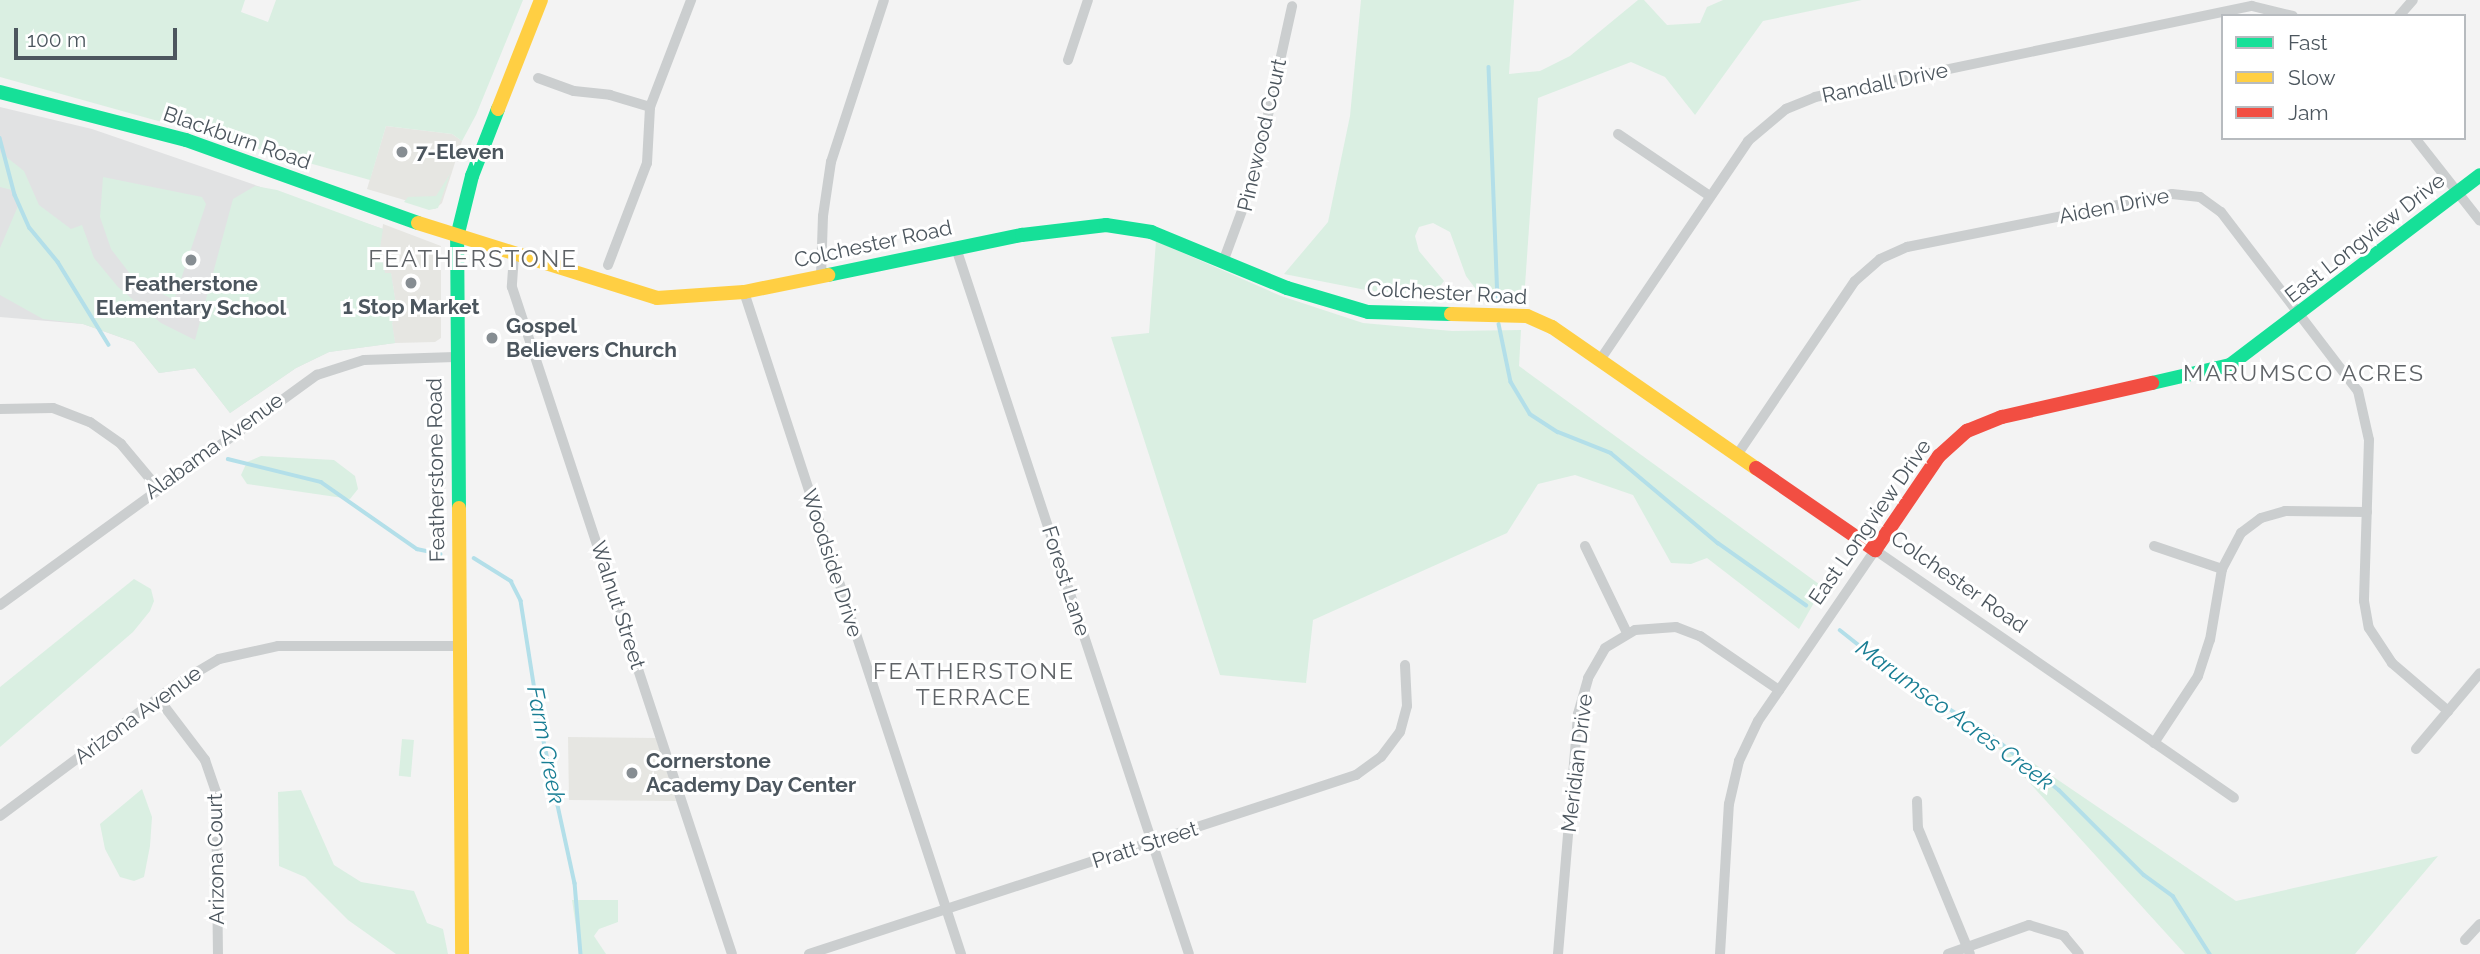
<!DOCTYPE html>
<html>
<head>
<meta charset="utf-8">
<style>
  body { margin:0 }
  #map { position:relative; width:2480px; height:954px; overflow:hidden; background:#f3f3f3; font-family:Raleway,sans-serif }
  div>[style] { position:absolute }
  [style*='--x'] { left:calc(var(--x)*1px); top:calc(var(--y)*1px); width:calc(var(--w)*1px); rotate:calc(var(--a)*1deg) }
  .commercial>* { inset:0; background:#e6e6e2 }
  .education>* { inset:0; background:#e1e2e3 }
  .green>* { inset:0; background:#daefe2; transform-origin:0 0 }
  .stream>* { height:3.5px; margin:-1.75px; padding:0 1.75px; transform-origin:1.75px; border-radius:1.75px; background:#b3dfe9 }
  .street>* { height:10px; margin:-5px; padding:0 5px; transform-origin:5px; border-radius:5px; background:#cbcecf }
  .fast>* { height:14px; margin:-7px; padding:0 7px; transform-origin:7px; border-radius:7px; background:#16e098 }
  .slow>* { height:14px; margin:-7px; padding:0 7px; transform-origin:7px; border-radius:7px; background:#ffcf43 }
  .jam>* { height:14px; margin:-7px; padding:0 7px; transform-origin:7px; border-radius:7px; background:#f24e42 }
  .dots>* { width:19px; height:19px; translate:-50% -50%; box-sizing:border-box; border:4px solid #fff; border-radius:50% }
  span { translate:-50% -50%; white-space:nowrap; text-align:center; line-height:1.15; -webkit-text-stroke:6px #fff; paint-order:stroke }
  .street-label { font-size:21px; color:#4c565e }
  .poi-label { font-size:21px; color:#4c565e; font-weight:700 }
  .left { translate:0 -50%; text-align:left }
  .neighbourhood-label { font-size:23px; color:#5f6367; letter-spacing:2px }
  .water-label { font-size:23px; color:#197e94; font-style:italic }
  .quarter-label { font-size:24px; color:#5f6367; letter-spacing:2px }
  .legend { position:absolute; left:2221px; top:14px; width:245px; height:126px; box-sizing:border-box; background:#fff; border:2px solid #b7bbbf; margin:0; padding:9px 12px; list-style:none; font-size:21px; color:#4c565e }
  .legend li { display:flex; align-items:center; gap:14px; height:35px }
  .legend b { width:35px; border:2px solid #b7bbbf }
  .scale { position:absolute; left:14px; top:28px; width:163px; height:32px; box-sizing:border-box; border:4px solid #4c565e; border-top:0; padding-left:9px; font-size:21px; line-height:24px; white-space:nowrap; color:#4c565e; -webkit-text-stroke:5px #fff; paint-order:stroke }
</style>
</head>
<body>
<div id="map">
  <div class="commercial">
    <i style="clip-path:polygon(386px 126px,452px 134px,462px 141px,442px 203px,435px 209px,367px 189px)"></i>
    <i style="clip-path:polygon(383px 224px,441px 246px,441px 338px,435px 342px,395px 343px,392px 323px,397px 311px,391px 273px,385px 274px,380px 248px)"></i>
    <i style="clip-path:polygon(568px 737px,656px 738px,676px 801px,569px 800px)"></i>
  </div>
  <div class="education">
    <i style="clip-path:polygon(0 107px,92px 129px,383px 229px,380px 248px,385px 273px,391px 273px,397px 312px,392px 323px,395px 343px,329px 352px,296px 368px,230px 413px,195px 368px,159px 373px,134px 342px,83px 324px,0 317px)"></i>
  </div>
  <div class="green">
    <i style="clip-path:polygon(0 0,245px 0,241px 12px,268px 22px,276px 0,523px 0,476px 115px,462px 141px,452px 134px,386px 126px,370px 180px,0 77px)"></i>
    <i style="clip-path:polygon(1361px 0,1514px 0,1509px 74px,1540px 71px,1570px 56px,1638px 0,1644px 0,1667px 25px,1700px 23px,1707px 7px,1723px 0,1862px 0,1763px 21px,1695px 115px,1665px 77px,1631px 62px,1538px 98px,1524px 300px,1481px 296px,1466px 276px,1450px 232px,1433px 223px,1419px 227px,1415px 236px,1419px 251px,1444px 281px,1434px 294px,1371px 291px,1284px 274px,1328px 222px,1350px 116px)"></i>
    <i style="clip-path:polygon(0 152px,24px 171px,39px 205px,71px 229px,82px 225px,94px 258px,118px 287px,161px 323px,195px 340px,233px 199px,255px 186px,277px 190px,383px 229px,380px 248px,385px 273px,391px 273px,397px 312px,392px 323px,395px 343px,329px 352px,296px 368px,230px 413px,195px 368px,159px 373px,134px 342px,83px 324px,43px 319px,0 295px,0 248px,18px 206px,16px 191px,0 187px)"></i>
    <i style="clip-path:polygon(450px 174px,438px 208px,429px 210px,404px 202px,408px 197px,436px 196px)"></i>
    <i style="clip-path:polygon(103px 177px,202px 197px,206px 204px,174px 300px,134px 279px,111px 249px,100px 217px)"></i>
    <i style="clip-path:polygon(1156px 241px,1281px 296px,1363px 323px,1452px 331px,1521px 330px,1519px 366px,1823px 587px,1799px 629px,1707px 558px,1691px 564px,1671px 563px,1633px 495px,1575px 475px,1538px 484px,1507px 533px,1313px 620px,1306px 683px,1220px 675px,1111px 337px,1149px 333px)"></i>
    <i style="clip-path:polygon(261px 456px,334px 460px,355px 476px,358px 489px,350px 499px,247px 484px,241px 475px,247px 462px)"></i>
    <i style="clip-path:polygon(134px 579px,151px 589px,154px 601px,150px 611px,133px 632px,0 747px,0 687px)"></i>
    <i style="clip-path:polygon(1977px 725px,2236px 901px,2438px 856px,2355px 954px,2185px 954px)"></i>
    <i style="left:402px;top:739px;width:12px;height:37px;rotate:5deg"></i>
    <i style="clip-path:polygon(142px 789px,152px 817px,150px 846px,144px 877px,134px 881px,120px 877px,105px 849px,100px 824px)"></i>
    <i style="clip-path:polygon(301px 790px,334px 865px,361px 882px,414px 891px,427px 923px,443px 929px,448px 954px,396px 954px,348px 920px,305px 877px,279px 866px,278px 792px)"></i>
    <i style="clip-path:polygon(572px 900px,618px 900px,618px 922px,599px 929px,594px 936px,606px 954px,580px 954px)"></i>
  </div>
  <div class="stream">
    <i style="--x:1489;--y:67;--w:237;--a:87.8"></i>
    <i style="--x:0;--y:138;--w:59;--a:75.3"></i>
    <i style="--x:15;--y:195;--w:36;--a:66"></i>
    <i style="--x:30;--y:228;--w:44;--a:50.5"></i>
    <i style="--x:58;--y:262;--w:97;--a:58.4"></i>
    <i style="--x:1499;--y:324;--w:59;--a:78.3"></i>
    <i style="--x:1511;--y:382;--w:37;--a:59"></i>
    <i style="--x:1530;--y:414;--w:33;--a:33"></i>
    <i style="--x:1558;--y:432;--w:57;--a:21.6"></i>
    <i style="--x:1611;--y:453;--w:140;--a:40.1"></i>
    <i style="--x:1718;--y:543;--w:108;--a:35.2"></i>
    <i style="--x:228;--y:459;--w:96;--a:13.9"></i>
    <i style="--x:321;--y:482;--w:117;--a:34.9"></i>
    <i style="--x:417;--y:549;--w:24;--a:12"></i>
    <i style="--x:474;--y:558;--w:44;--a:31.9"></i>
    <i style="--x:511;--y:581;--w:22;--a:63"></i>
    <i style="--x:521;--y:601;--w:123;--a:81.1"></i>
    <i style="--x:540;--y:723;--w:164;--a:77.7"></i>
    <i style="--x:575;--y:883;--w:71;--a:85.2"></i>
    <i style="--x:1840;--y:630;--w:75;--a:38.5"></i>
    <i style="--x:1899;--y:677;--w:110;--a:32.4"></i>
    <i style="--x:1992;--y:736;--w:86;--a:38.9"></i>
    <i style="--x:2059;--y:790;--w:120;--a:45"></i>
    <i style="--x:2144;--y:875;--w:36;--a:36"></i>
    <i style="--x:2173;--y:896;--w:69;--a:57.5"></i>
  </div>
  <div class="street">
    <i style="--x:2399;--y:16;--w:21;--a:-49"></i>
    <i style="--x:1068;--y:60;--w:63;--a:-71.6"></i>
    <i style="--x:538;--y:78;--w:38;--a:20"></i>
    <i style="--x:574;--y:91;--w:36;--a:6"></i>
    <i style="--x:610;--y:95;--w:42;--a:16.7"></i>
    <i style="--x:1618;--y:134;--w:111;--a:34"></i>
    <i style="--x:2415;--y:138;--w:105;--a:51.9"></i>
    <i style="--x:956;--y:248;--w:743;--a:71.74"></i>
    <i style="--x:514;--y:255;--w:32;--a:94"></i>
    <i style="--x:512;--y:287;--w:702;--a:71.75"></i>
    <i style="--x:1223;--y:262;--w:90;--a:-69.7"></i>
    <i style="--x:1254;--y:178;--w:176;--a:-77.5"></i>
    <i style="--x:608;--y:265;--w:109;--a:-69.1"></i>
    <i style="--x:647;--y:163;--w:56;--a:-86.9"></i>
    <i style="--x:650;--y:107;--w:115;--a:-69"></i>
    <i style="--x:821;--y:276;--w:60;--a:-88.1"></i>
    <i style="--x:823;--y:216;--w:55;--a:-81.6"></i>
    <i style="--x:831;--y:162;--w:170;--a:-71.9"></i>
    <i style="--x:744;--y:292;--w:697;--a:71.85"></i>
    <i style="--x:1600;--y:360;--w:264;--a:-55.9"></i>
    <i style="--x:1748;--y:141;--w:50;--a:-40.1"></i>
    <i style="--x:1786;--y:109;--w:31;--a:-22"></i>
    <i style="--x:1815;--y:97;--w:446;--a:-11.8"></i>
    <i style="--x:2252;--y:6;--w:42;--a:13.7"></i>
    <i style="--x:0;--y:409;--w:53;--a:-1.1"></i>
    <i style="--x:53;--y:408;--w:40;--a:21"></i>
    <i style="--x:90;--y:422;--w:38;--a:35"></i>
    <i style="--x:121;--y:444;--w:56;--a:50.1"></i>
    <i style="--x:1737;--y:455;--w:210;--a:-55.9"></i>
    <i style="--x:1855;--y:281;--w:33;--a:-41"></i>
    <i style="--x:1880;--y:259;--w:30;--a:-24"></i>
    <i style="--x:1907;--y:247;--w:270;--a:-11.3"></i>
    <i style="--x:2172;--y:194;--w:28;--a:6"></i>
    <i style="--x:2200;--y:197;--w:26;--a:36"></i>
    <i style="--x:2221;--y:212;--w:225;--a:52.6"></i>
    <i style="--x:2358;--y:391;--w:50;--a:77.3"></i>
    <i style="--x:2369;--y:440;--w:161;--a:91.8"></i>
    <i style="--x:2364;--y:601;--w:27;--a:80"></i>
    <i style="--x:2369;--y:628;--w:42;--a:56.7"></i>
    <i style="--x:2392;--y:663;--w:74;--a:40.6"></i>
    <i style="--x:1585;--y:546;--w:97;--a:64.2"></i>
    <i style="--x:2154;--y:546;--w:72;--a:18.7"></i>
    <i style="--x:0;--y:605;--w:392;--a:-36"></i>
    <i style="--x:317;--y:375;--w:49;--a:-17.7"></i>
    <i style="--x:364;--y:360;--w:91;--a:-1.9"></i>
    <i style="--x:158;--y:698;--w:78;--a:52.8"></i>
    <i style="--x:205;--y:760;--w:34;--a:71"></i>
    <i style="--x:216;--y:792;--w:162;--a:89.3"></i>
    <i style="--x:2154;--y:743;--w:80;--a:-56.7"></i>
    <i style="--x:2198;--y:676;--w:38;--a:-72"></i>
    <i style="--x:2210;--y:640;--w:72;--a:-80.4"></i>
    <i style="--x:2222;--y:569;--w:41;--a:-62.2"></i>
    <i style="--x:2241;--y:533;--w:25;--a:-37"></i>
    <i style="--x:2261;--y:518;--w:25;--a:-16"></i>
    <i style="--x:2285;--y:511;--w:82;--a:0.7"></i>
    <i style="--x:2416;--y:749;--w:99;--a:-49.9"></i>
    <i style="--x:1917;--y:801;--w:27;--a:88"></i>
    <i style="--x:1918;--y:828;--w:136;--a:67.6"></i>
    <i style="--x:0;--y:816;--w:224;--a:-36.7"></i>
    <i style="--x:180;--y:682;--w:45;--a:-30.5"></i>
    <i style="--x:219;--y:659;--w:60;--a:-12.4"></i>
    <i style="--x:278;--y:646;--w:181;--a:0"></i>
    <i style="--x:2465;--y:940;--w:22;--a:-47"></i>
    <i style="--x:809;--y:954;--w:576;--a:-18.12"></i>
    <i style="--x:1356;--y:775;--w:31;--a:-36"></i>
    <i style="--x:1381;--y:757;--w:31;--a:-53"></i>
    <i style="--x:1400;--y:732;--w:27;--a:-75"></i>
    <i style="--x:1407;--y:706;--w:41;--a:-92.8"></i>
    <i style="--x:1558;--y:954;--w:241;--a:-85.2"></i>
    <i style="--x:1578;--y:714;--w:37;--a:-74"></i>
    <i style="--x:1588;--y:678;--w:34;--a:-60"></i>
    <i style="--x:1605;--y:648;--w:35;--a:-31"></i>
    <i style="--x:1635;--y:630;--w:41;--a:-4.2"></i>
    <i style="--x:1676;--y:627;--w:26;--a:21"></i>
    <i style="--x:1700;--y:636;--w:96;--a:34.4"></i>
    <i style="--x:1720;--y:954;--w:150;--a:-86.6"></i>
    <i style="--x:1729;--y:804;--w:44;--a:-76.9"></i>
    <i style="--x:1739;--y:761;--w:44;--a:-64.6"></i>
    <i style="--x:1758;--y:721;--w:207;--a:-55.6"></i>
    <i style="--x:1875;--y:550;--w:436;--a:34.6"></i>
    <i style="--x:1948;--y:954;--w:86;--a:-19.7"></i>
    <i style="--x:2029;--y:925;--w:37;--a:17"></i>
    <i style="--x:2064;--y:936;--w:23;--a:50"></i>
  </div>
  <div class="fast">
    <i style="--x:0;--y:92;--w:192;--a:14.5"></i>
    <i style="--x:186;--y:140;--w:246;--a:19.7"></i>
    <i style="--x:828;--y:275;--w:198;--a:-11.7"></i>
    <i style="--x:1022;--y:235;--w:85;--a:-6.8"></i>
    <i style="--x:1106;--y:225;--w:46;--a:8.8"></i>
    <i style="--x:1151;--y:232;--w:147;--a:22.4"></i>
    <i style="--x:1287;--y:288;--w:84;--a:16.5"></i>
    <i style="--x:1368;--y:312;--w:83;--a:1.4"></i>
    <i style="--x:2152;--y:383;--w:80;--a:-13"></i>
    <i style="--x:2230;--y:365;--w:314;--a:-37.2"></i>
    <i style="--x:459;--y:508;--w:271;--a:-90.4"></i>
    <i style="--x:457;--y:237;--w:63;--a:-76.2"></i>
    <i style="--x:472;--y:176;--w:72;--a:-68.8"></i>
  </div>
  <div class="slow">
    <i style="--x:498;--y:109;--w:117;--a:-68.5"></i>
    <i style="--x:418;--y:223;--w:250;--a:17.4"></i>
    <i style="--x:657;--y:298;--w:87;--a:-3.9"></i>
    <i style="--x:744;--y:292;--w:86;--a:-11.4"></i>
    <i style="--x:1451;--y:314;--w:76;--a:1.5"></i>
    <i style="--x:1527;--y:316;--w:27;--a:24"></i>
    <i style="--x:1552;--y:327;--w:248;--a:34.7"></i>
    <i style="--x:459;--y:508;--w:446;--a:89.6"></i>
  </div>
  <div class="jam">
    <i style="--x:1756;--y:468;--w:145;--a:34.6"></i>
    <i style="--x:1875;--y:550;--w:114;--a:-55.8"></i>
    <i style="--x:1939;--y:456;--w:38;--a:-42"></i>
    <i style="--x:1967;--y:431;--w:38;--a:-22"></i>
    <i style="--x:2002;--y:417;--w:154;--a:-12.8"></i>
  </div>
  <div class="dots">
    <i style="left:402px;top:152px;background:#868d92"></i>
    <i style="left:191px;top:260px;background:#868d92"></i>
    <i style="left:411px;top:283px;background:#868d92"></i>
    <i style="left:492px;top:338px;background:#868d92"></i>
    <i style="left:632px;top:773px;background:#868d92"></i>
  </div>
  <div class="street-label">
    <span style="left:1885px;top:83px;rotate:-12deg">Randall Drive</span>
    <span style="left:1262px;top:135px;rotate:-77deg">Pinewood Court</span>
    <span style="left:237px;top:138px;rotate:19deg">Blackburn Road</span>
    <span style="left:2114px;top:206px;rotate:-11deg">Aiden Drive</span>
    <span style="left:2365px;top:238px;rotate:-38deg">East Longview Drive</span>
    <span style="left:873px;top:244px;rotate:-12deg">Colchester Road</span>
    <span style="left:1447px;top:293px;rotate:3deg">Colchester Road</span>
    <span style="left:214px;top:446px;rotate:-36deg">Alabama Avenue</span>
    <span style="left:436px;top:470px;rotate:-91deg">Featherstone Road</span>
    <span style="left:1870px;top:522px;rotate:-55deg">East Longview Drive</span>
    <span style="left:832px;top:563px;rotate:72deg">Woodside Drive</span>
    <span style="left:1066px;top:581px;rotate:72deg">Forest Lane</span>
    <span style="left:1959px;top:582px;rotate:35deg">Colchester Road</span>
    <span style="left:618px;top:605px;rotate:72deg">Walnut Street</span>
    <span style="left:138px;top:715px;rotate:-36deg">Arizona Avenue</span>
    <span style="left:1577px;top:763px;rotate:-83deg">Meridian Drive</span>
    <span style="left:1145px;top:845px;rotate:-18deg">Pratt Street</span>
    <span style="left:216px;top:859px;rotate:-91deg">Arizona Court</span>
  </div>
  <div class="poi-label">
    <span class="left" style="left:416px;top:152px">7-Eleven</span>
    <span style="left:191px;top:296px">Featherstone<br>Elementary School</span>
    <span style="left:411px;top:307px">1 Stop Market</span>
    <span class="left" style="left:506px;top:338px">Gospel<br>Believers Church</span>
    <span class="left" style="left:646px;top:773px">Cornerstone<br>Academy Day Center</span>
  </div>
  <div class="neighbourhood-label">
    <span style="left:2304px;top:373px">MARUMSCO ACRES</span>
    <span style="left:974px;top:684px">FEATHERSTONE<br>TERRACE</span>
  </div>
  <div class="water-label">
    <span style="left:1955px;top:715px;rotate:36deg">Marumsco Acres Creek</span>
    <span style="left:546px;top:745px;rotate:79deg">Farm Creek</span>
  </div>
  <div class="quarter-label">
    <span style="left:473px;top:259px">FEATHERSTONE</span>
  </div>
  <ul class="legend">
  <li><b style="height:9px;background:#16e098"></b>Fast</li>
  <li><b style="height:9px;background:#ffcf43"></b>Slow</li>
  <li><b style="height:9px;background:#f24e42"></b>Jam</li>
  </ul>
  <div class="scale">100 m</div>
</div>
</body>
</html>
